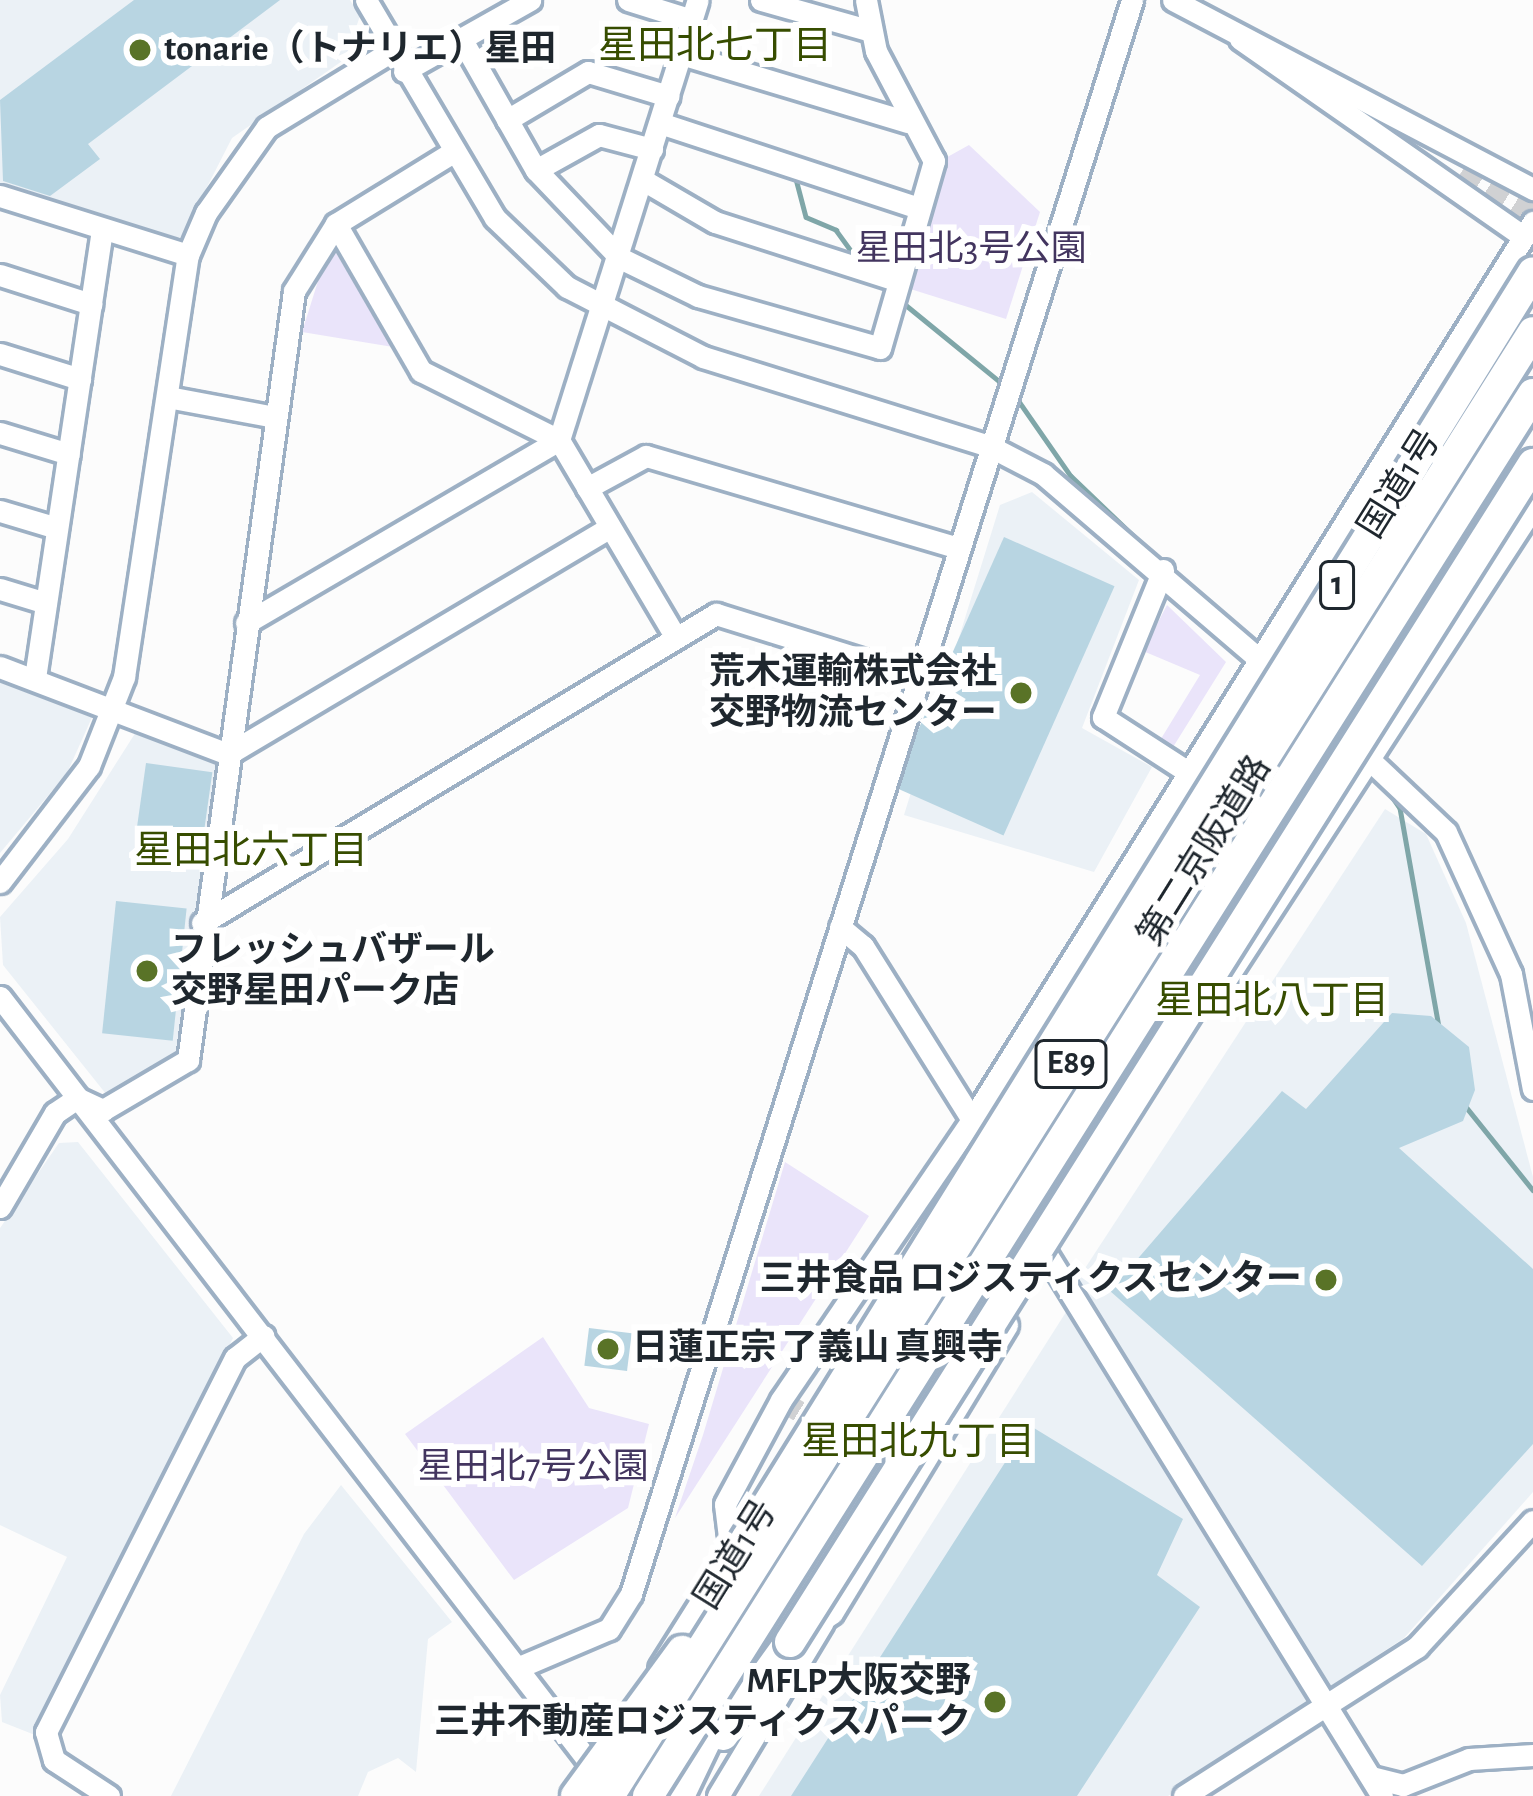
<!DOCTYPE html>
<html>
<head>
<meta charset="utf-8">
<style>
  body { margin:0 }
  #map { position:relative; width:1533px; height:1796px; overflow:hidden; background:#fcfcfc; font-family:"Alegreya Sans","Noto Sans JP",sans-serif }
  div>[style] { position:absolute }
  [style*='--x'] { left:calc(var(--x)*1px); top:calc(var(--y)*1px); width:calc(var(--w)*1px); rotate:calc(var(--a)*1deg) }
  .built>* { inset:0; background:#ebf1f6 }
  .green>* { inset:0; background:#eae4fa }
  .stream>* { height:4.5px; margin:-2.25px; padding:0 2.25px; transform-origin:2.25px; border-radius:2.25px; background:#7fa6a8 }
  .building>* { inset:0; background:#b8d5e2; transform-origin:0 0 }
  .minor-tunnel>* { height:21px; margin-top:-10.5px; transform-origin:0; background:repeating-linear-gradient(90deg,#d0d1d3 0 21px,transparent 0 31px) }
  .roads { filter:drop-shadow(3px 0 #9db0c4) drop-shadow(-3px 0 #9db0c4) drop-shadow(0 3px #9db0c4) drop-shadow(0 -3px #9db0c4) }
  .minor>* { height:21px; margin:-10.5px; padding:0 10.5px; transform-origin:10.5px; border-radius:10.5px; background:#fff }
  .highway>* { height:30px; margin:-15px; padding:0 15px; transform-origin:15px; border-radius:15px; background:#fff }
  .bridges { filter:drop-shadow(3px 0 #9db0c4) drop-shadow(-3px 0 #9db0c4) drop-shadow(0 3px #9db0c4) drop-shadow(0 -3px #9db0c4) }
  .highway-bridge>* { height:30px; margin:-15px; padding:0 15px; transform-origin:15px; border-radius:15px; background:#fff }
  .dots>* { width:33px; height:33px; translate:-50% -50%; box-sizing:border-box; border:6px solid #fff; border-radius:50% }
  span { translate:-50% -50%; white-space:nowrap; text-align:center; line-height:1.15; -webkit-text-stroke:12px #fff; paint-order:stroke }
  .shield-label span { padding:3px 9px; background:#fff; border:3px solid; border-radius:9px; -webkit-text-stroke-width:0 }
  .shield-label { font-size:33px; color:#1f272e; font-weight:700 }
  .poi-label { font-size:36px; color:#1f272e; font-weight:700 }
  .left { translate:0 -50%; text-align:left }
  .right { translate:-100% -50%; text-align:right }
  .park-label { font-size:36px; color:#43355f }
  .street-label { font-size:36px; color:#1f272e }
  .neighbourhood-label { font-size:39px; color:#374d00 }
</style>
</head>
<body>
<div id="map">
  <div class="built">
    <i style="clip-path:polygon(0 0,350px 0,360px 16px,345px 59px,232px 138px,182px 236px,169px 242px,0 187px)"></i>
    <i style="clip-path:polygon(1032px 492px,1139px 580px,1082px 728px,1152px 767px,1094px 872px,904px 815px,1000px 505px)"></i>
    <i style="clip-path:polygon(0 675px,94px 713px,67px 773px,0 853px)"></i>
    <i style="clip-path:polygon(141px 724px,222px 763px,184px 1058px,110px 1099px,3px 965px,0 917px,68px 839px)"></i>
    <i style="clip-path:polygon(1385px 809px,1426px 834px,1466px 923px,1533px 1177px,1533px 1492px,1404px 1638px,1328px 1688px,1078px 1279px)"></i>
    <i style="clip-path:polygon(78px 1142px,233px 1338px,35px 1735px,2px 1722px,0 1695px,67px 1557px,0 1525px,0 1228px,59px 1143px)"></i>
    <i style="clip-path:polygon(1066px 1312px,1310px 1701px,1168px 1796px,759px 1796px)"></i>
    <i style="clip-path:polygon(341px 1485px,452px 1622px,428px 1639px,416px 1772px,398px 1758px,368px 1772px,358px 1796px,171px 1796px,304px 1534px)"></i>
  </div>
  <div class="green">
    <i style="clip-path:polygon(969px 145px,1040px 212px,1006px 319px,904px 287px,942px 160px)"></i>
    <i style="clip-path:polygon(330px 243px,393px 347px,302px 332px)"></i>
    <i style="clip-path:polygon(1167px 605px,1226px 662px,1170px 752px,1159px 742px,1200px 675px,1143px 651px)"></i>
    <i style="clip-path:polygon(785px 1162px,869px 1216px,675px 1518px,703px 1435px)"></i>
    <i style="clip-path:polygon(543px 1337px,589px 1408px,649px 1424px,628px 1508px,514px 1580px,405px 1434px)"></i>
  </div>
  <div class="stream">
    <i style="--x:795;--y:175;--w:43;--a:75.3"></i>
    <i style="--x:806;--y:217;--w:33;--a:23"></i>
    <i style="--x:836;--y:230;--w:32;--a:54"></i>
    <i style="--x:901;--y:301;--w:133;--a:39.2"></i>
    <i style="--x:1016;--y:397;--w:96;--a:55.2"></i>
    <i style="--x:1071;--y:476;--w:126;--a:43.7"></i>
    <i style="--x:1386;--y:788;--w:24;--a:55"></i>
    <i style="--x:1400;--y:808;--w:221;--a:79.9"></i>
    <i style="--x:1467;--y:1108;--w:105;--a:51.2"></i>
  </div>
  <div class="building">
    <i style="clip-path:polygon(134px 0,280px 0,88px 144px,100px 159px,50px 196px,3px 181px,0 100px)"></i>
    <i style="left:1004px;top:537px;width:121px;height:273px;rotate:24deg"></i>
    <i style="left:146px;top:763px;width:67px;height:79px;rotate:8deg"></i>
    <i style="left:116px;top:901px;width:71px;height:133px;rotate:6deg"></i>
    <i style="clip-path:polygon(1392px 1013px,1431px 1016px,1469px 1047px,1475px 1090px,1463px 1121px,1399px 1148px,1533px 1269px,1533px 1444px,1422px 1566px,1110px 1291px,1282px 1091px,1306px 1109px)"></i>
    <i style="left:589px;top:1328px;width:43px;height:38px;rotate:7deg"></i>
    <i style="clip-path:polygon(1029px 1425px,1183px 1519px,1157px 1575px,1200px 1607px,1077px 1796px,791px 1796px)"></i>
  </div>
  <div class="minor-tunnel">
    <i style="--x:1463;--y:169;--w:84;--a:33.3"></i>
    <i style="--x:1059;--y:978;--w:140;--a:31.5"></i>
    <i style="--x:781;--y:1400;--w:54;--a:31.3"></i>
  </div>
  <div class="roads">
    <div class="minor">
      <i style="--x:366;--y:0;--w:253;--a:59.4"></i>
      <i style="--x:495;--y:218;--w:100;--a:43.8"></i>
      <i style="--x:567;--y:287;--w:153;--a:27.2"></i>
      <i style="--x:703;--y:357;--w:300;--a:17.3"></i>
      <i style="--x:989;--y:446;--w:61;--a:27.4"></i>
      <i style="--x:1043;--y:474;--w:326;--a:40.6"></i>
      <i style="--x:628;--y:0;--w:67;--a:17.4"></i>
      <i style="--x:761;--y:0;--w:114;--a:15.7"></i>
      <i style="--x:1173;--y:0;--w:407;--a:27.7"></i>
      <i style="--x:1240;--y:39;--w:346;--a:34.9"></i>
      <i style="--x:462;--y:40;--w:150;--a:60.4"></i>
      <i style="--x:536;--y:170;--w:122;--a:46.3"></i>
      <i style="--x:620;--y:258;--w:87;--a:26"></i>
      <i style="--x:698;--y:296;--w:189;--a:15.9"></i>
      <i style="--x:880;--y:348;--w:195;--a:-73.9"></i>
      <i style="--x:934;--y:161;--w:124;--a:-117.8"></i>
      <i style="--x:876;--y:51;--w:52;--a:-101.1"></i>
      <i style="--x:681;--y:54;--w:237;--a:16.7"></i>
      <i style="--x:404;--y:71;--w:145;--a:-29.4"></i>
      <i style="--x:507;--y:120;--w:94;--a:-30.7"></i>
      <i style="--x:588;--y:72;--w:84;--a:16.7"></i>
      <i style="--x:660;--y:123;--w:273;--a:18.2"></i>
      <i style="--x:536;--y:170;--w:72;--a:-29.1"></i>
      <i style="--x:599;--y:135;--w:55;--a:14.8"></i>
      <i style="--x:643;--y:180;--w:83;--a:30.3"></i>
      <i style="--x:715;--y:222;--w:190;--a:17.8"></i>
      <i style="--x:0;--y:196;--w:197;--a:17.4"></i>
      <i style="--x:336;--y:224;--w:170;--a:60"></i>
      <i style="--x:421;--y:371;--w:154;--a:26.6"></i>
      <i style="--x:559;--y:440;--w:230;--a:59.4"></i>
      <i style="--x:0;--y:275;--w:96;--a:17.7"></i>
      <i style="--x:0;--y:354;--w:84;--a:17.4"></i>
      <i style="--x:168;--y:397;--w:109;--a:10.6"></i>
      <i style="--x:0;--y:433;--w:72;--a:16.9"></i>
      <i style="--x:587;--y:488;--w:67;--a:-28.5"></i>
      <i style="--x:646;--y:456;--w:325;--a:16.4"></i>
      <i style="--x:0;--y:511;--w:59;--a:16.6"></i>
      <i style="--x:1163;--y:570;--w:159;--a:112.2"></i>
      <i style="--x:1103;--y:717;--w:101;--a:32.9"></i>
      <i style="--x:0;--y:589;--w:48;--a:16.9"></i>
      <i style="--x:246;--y:623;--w:363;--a:-30.3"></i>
      <i style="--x:559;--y:440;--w:461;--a:-72.5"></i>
      <i style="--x:0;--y:667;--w:244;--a:20.9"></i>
      <i style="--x:228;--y:754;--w:444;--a:-30.7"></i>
      <i style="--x:35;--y:678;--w:454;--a:-81.5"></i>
      <i style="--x:1318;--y:711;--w:176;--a:43.4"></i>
      <i style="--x:1446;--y:832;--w:156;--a:65.4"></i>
      <i style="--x:1511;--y:974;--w:117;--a:79.2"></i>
      <i style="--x:0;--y:882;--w:146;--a:-52.5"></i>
      <i style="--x:89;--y:766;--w:96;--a:-68.5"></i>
      <i style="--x:124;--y:677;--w:427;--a:-81.4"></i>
      <i style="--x:188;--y:255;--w:46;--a:-66.8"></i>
      <i style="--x:206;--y:213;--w:105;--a:-54.7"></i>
      <i style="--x:267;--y:127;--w:148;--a:-31.4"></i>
      <i style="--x:202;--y:923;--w:600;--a:-31.01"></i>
      <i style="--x:716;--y:614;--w:212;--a:17.3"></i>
      <i style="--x:840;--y:927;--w:30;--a:40"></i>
      <i style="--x:863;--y:946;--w:205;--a:57.9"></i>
      <i style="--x:1226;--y:979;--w:563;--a:-56.96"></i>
      <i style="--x:0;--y:997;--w:983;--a:52.4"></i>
      <i style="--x:0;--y:1207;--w:109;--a:-59.7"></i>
      <i style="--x:55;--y:1113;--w:27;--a:-34"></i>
      <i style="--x:77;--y:1098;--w:29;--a:25"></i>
      <i style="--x:103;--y:1110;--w:99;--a:-30.5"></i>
      <i style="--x:188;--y:1060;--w:776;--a:-82.15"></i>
      <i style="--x:294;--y:291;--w:79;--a:-57.9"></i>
      <i style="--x:336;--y:224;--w:137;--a:-31.6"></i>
      <i style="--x:1047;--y:1255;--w:636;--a:58.23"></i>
      <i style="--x:732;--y:1562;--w:58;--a:-96.9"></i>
      <i style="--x:725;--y:1504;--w:118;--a:-61.7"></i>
      <i style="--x:781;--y:1400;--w:339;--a:-55.7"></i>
      <i style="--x:972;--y:1120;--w:1059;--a:-58.01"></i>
      <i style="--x:800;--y:1636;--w:39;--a:-36"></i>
      <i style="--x:832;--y:1613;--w:337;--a:-58.7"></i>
      <i style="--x:517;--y:1668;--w:100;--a:-23"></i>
      <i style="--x:609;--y:1629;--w:41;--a:-57.8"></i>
      <i style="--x:631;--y:1594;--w:1671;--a:-72.55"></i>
      <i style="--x:1371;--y:1777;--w:33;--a:14"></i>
      <i style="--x:1403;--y:1785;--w:71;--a:-21.5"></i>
      <i style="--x:1469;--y:1759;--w:64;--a:-3.6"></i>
      <i style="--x:109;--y:1796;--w:66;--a:-146.8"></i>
      <i style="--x:54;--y:1760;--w:29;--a:-106"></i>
      <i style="--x:46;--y:1732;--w:419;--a:-63.2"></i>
      <i style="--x:235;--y:1358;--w:36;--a:-38"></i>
      <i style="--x:718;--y:1796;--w:203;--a:-58.9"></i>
      <i style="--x:1184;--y:1796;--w:277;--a:-32.6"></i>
      <i style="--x:1417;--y:1647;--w:171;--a:-47.4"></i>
    </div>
    <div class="highway">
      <i style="--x:664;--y:1670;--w:128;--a:-57.8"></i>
      <i style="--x:723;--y:1735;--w:115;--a:-54.2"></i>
      <i style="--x:679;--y:1796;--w:132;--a:-64.4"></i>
    </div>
  </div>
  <div class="bridges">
    <div class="highway-bridge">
      <i style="--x:732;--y:1562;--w:1518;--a:-58.16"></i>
      <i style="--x:790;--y:1642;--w:1393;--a:-57.76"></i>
      <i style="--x:576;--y:1796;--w:180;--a:-53.8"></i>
      <i style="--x:609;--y:1796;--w:1731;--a:-57.74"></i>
      <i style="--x:648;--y:1796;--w:1658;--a:-57.74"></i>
    </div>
  </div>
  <div class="dots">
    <i style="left:140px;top:50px;background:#597327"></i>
    <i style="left:1021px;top:693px;background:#597327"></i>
    <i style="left:147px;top:971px;background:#597327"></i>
    <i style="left:1326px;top:1280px;background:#597327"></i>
    <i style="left:608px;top:1349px;background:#597327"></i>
    <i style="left:995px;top:1702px;background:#597327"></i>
  </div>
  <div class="shield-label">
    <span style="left:1337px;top:585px">1</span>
    <span style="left:1071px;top:1064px">E89</span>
  </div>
  <div class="poi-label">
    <span class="left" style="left:164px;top:50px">tonarie（トナリエ）星田</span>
    <span class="right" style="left:997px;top:693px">荒木運輸株式会社<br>交野物流センター</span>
    <span class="left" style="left:171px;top:971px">フレッシュバザール<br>交野星田パーク店</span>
    <span class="right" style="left:1302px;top:1280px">三井食品 ロジスティクスセンター</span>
    <span class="left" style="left:632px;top:1349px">日蓮正宗 了義山 真興寺</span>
    <span class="right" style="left:971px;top:1702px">MFLP大阪交野<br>三井不動産ロジスティクスパーク</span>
  </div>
  <div class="park-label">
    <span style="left:971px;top:250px">星田北3号公園</span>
    <span style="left:533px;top:1468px">星田北7号公園</span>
  </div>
  <div class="street-label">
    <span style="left:1400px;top:484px;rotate:-58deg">国道1号</span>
    <span style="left:1205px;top:851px;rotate:-58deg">第二京阪道路</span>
    <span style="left:736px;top:1555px;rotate:-58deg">国道1号</span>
  </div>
  <div class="neighbourhood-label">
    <span style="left:715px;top:47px">星田北七丁目</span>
    <span style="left:251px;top:852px">星田北六丁目</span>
    <span style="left:1272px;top:1002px">星田北八丁目</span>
    <span style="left:918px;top:1443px">星田北九丁目</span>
  </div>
</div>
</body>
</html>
